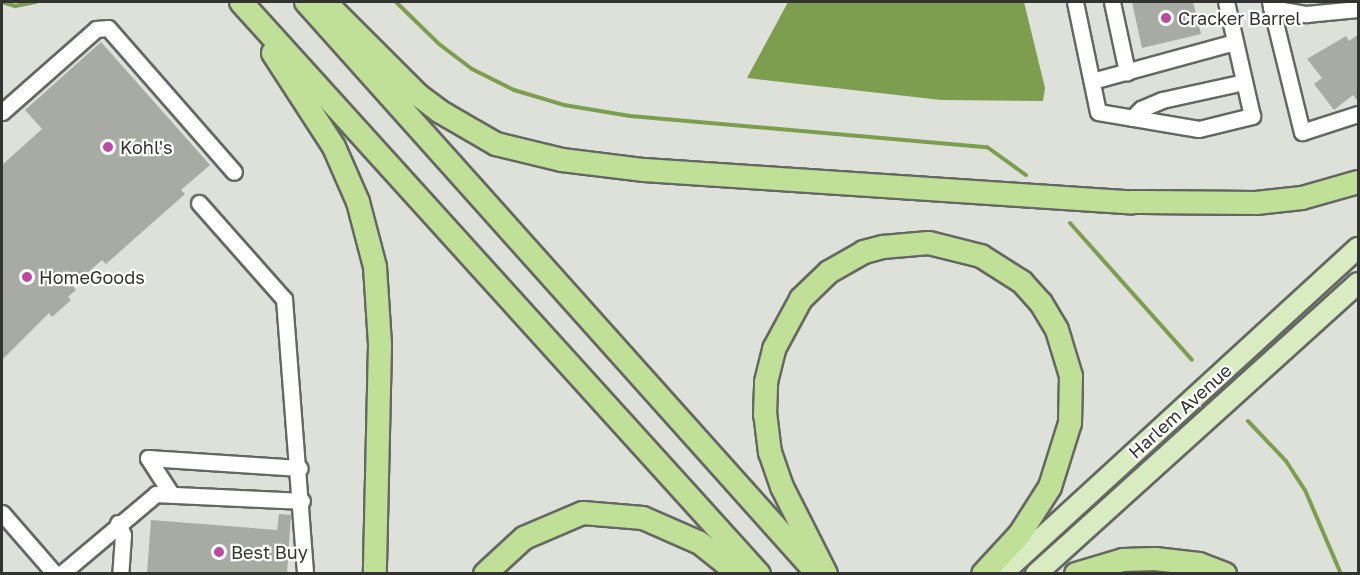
<!DOCTYPE html>
<html>
<head>
<meta charset="utf-8">
<style>
  body { margin:0 }
  #map { position:relative; width:1360px; height:575px; overflow:hidden; background:#dee1da; font-family:"Golos Text",sans-serif }
  div>[style] { position:absolute }
  [style*='--x'] { left:calc(var(--x)*1px); top:calc(var(--y)*1px); width:calc(var(--w)*1px); rotate:calc(var(--a)*1deg) }
  .water>* { inset:0; background:#7e9e4f }
  .stream>* { height:4px; margin:-2px; padding:0 2px; transform-origin:2px; border-radius:2px; background:#7e9e4f }
  .building>* { inset:0; background:#a8aba4 }
  .roads { filter:drop-shadow(2px 0 #656862) drop-shadow(-2px 0 #656862) drop-shadow(0 2px #656862) drop-shadow(0 -2px #656862) }
  .minor>* { height:15px; margin:-7.5px; padding:0 7.5px; transform-origin:7.5px; border-radius:7.5px; background:#fff }
  .major>* { height:20px; margin:-10px; padding:0 10px; transform-origin:10px; border-radius:10px; background:#d9ecc1 }
  .highway>* { height:22px; margin:-11px; padding:0 11px; transform-origin:11px; border-radius:11px; background:#c0e097 }
  .dots>* { width:16px; height:16px; translate:-50% -50%; box-sizing:border-box; border:3px solid #fff; border-radius:50% }
  span { translate:-50% -50%; white-space:nowrap; text-align:center; line-height:1.15; -webkit-text-stroke:4.5px #fff; paint-order:stroke }
  .poi-label { font-size:18px; color:#333431 }
  .left { translate:0 -50%; text-align:left }
  .street-label { font-size:18px; color:#333431 }
  .frame { position:absolute; inset:0; border:3px solid #333431; pointer-events:none }
</style>
</head>
<body>
<div id="map">
  <div class="water">
    <i style="clip-path:polygon(788px 2px,1024px 2px,1045px 88px,1043px 101px,941px 100px,747px 78px)"></i>
  </div>
  <div class="stream">
    <i style="--x:2;--y:2;--w:14;--a:17"></i>
    <i style="--x:15;--y:6;--w:21;--a:-11"></i>
    <i style="--x:396;--y:2;--w:60;--a:44.3"></i>
    <i style="--x:439;--y:44;--w:41;--a:37.1"></i>
    <i style="--x:472;--y:69;--w:47;--a:26.6"></i>
    <i style="--x:514;--y:90;--w:52;--a:16.7"></i>
    <i style="--x:564;--y:105;--w:67;--a:9.5"></i>
    <i style="--x:630;--y:116;--w:358;--a:5"></i>
    <i style="--x:987;--y:147;--w:48;--a:35.7"></i>
    <i style="--x:1070;--y:223;--w:183;--a:48.3"></i>
    <i style="--x:1248;--y:421;--w:55;--a:46.5"></i>
    <i style="--x:1286;--y:461;--w:35;--a:57"></i>
    <i style="--x:1305;--y:490;--w:91;--a:66.8"></i>
  </div>
  <div class="building">
    <i style="clip-path:polygon(1132px 2px,1193px 2px,1201px 34px,1142px 48px)"></i>
    <i style="clip-path:polygon(1359px 34px,1359px 103px,1353px 95px,1334px 110px,1314px 84px,1322px 78px,1307px 59px,1346px 36px,1349px 41px)"></i>
    <i style="clip-path:polygon(101px 42px,210px 165px,181px 190px,185px 194px,106px 264px,102px 260px,73px 286px,76px 290px,68px 297px,71px 300px,52px 317px,49px 313px,2px 360px,2px 165px,42px 129px,25px 110px)"></i>
    <i style="clip-path:polygon(279px 514px,291px 515px,287px 573px,147px 573px,151px 520px,277px 530px)"></i>
  </div>
  <div class="roads">
    <div class="minor">
      <i style="--x:1075;--y:2;--w:112;--a:78.2"></i>
      <i style="--x:1098;--y:112;--w:102;--a:9.6"></i>
      <i style="--x:1199;--y:129;--w:55;--a:-13.8"></i>
      <i style="--x:1252;--y:116;--w:117;--a:-102.8"></i>
      <i style="--x:1112;--y:2;--w:72;--a:77.9"></i>
      <i style="--x:1270;--y:2;--w:134;--a:76.2"></i>
      <i style="--x:1302;--y:132;--w:59;--a:-17.8"></i>
      <i style="--x:1271;--y:8;--w:36;--a:10"></i>
      <i style="--x:1306;--y:14;--w:52;--a:-5.5"></i>
      <i style="--x:1092;--y:81;--w:148;--a:-15.3"></i>
      <i style="--x:2;--y:112;--w:125;--a:-41.4"></i>
      <i style="--x:96;--y:29;--w:12;--a:-5"></i>
      <i style="--x:108;--y:28;--w:191;--a:48.8"></i>
      <i style="--x:1132;--y:118;--w:13;--a:-45"></i>
      <i style="--x:1141;--y:109;--w:23;--a:-23"></i>
      <i style="--x:1162;--y:100;--w:84;--a:-12.4"></i>
      <i style="--x:199;--y:203;--w:128;--a:48.5"></i>
      <i style="--x:284;--y:299;--w:276;--a:85.6"></i>
      <i style="--x:148;--y:458;--w:152;--a:3.8"></i>
      <i style="--x:148;--y:458;--w:40;--a:57.1"></i>
      <i style="--x:2;--y:513;--w:81;--a:49"></i>
      <i style="--x:118;--y:523;--w:13;--a:67"></i>
      <i style="--x:123;--y:535;--w:39;--a:94"></i>
      <i style="--x:61;--y:574;--w:124;--a:-40.1"></i>
      <i style="--x:156;--y:494;--w:146;--a:2.7"></i>
    </div>
    <div class="major">
      <i style="--x:1002;--y:574;--w:483;--a:-42.5"></i>
      <i style="--x:1036;--y:574;--w:434;--a:-42.1"></i>
    </div>
    <div class="highway">
      <i style="--x:241;--y:2;--w:772;--a:47.84"></i>
      <i style="--x:306;--y:2;--w:765;--a:48.18"></i>
      <i style="--x:325;--y:2;--w:132;--a:45"></i>
      <i style="--x:418;--y:95;--w:26;--a:37"></i>
      <i style="--x:439;--y:111;--w:66;--a:30.1"></i>
      <i style="--x:496;--y:144;--w:68;--a:13.6"></i>
      <i style="--x:562;--y:160;--w:83;--a:7"></i>
      <i style="--x:644;--y:170;--w:489;--a:3.8"></i>
      <i style="--x:1132;--y:202;--w:124;--a:0.5"></i>
      <i style="--x:1256;--y:203;--w:46;--a:-6.2"></i>
      <i style="--x:1302;--y:198;--w:58;--a:-15.9"></i>
      <i style="--x:273;--y:53;--w:112;--a:57"></i>
      <i style="--x:334;--y:147;--w:60;--a:66.4"></i>
      <i style="--x:358;--y:202;--w:67;--a:75.3"></i>
      <i style="--x:375;--y:267;--w:78;--a:86.3"></i>
      <i style="--x:380;--y:345;--w:229;--a:91.3"></i>
      <i style="--x:485;--y:574;--w:53;--a:-42.7"></i>
      <i style="--x:524;--y:538;--w:64;--a:-23"></i>
      <i style="--x:583;--y:513;--w:60;--a:4.8"></i>
      <i style="--x:643;--y:518;--w:62;--a:23.7"></i>
      <i style="--x:700;--y:543;--w:50;--a:38.5"></i>
      <i style="--x:826;--y:574;--w:97;--a:-116.8"></i>
      <i style="--x:782;--y:487;--w:36;--a:-109"></i>
      <i style="--x:770;--y:453;--w:38;--a:-97"></i>
      <i style="--x:765;--y:415;--w:33;--a:-88"></i>
      <i style="--x:766;--y:382;--w:34;--a:-76"></i>
      <i style="--x:774;--y:349;--w:57;--a:-61.6"></i>
      <i style="--x:801;--y:299;--w:39;--a:-44"></i>
      <i style="--x:829;--y:272;--w:40;--a:-29.7"></i>
      <i style="--x:864;--y:252;--w:20;--a:-15"></i>
      <i style="--x:883;--y:247;--w:46;--a:-5"></i>
      <i style="--x:929;--y:243;--w:54;--a:14"></i>
      <i style="--x:981;--y:256;--w:49;--a:32.4"></i>
      <i style="--x:1022;--y:282;--w:28;--a:48"></i>
      <i style="--x:1041;--y:303;--w:31;--a:59"></i>
      <i style="--x:1057;--y:330;--w:48;--a:73.1"></i>
      <i style="--x:1071;--y:376;--w:47;--a:91.2"></i>
      <i style="--x:1070;--y:423;--w:67;--a:107.4"></i>
      <i style="--x:1050;--y:487;--w:56;--a:122.6"></i>
      <i style="--x:1020;--y:534;--w:54;--a:132.8"></i>
      <i style="--x:1076;--y:574;--w:49;--a:-16.6"></i>
      <i style="--x:1123;--y:560;--w:32;--a:-2"></i>
      <i style="--x:1155;--y:559;--w:44;--a:6.5"></i>
      <i style="--x:1199;--y:564;--w:28;--a:21"></i>
    </div>
  </div>
  <div class="dots">
    <i style="left:1166px;top:18px;background:#bd49a3"></i>
    <i style="left:108px;top:147px;background:#bd49a3"></i>
    <i style="left:27px;top:277px;background:#bd49a3"></i>
    <i style="left:219px;top:552px;background:#bd49a3"></i>
  </div>
  <div class="poi-label">
    <span class="left" style="left:1178px;top:18px">Cracker Barrel</span>
    <span class="left" style="left:120px;top:147px">Kohl's</span>
    <span class="left" style="left:39px;top:277px">HomeGoods</span>
    <span class="left" style="left:231px;top:552px">Best Buy</span>
  </div>
  <div class="street-label">
    <span style="left:1180px;top:411px;rotate:-42deg">Harlem Avenue</span>
  </div>
  <div class="frame"></div>
</div>
</body>
</html>
